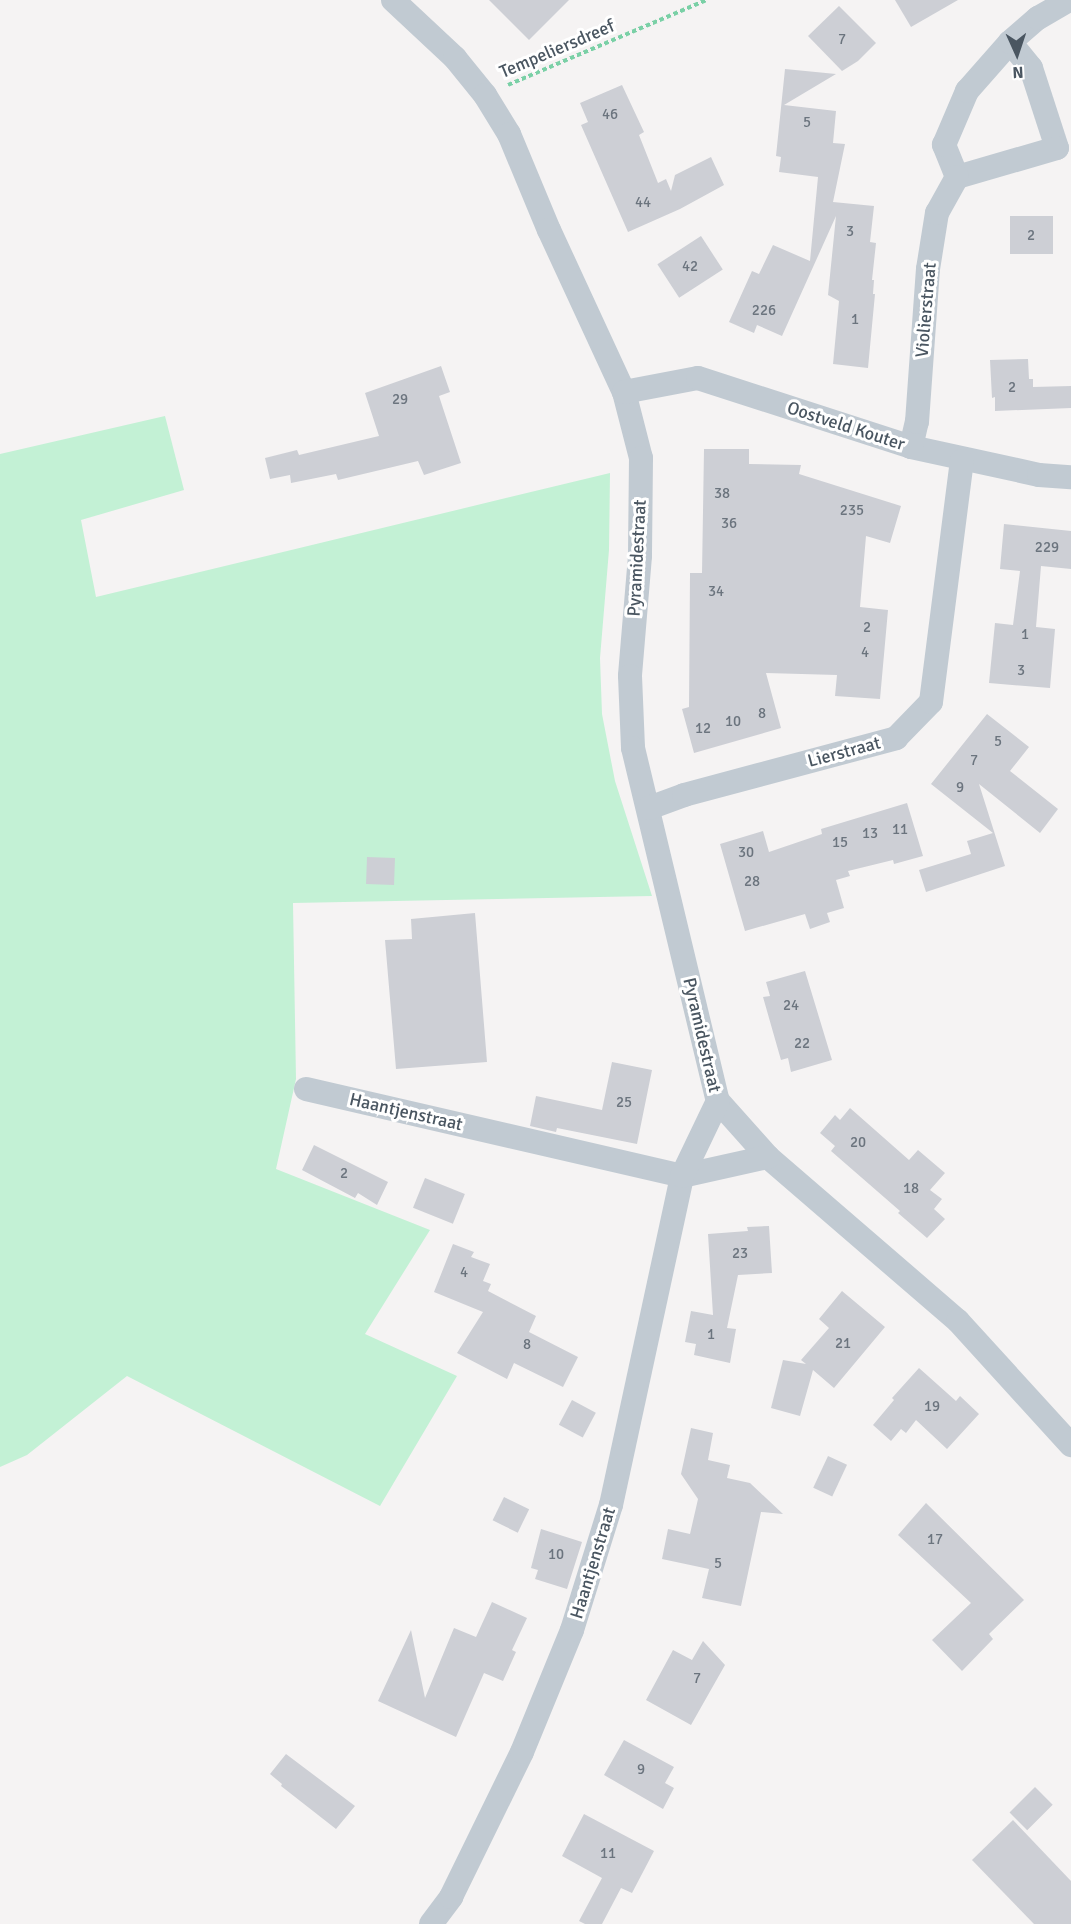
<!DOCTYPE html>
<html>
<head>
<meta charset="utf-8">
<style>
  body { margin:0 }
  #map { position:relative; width:1071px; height:1924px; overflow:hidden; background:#f5f3f3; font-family:Signika,sans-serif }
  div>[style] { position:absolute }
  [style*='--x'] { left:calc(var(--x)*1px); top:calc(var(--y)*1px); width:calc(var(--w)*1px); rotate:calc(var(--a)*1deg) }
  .green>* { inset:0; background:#c3f1d5 }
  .building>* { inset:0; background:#cdcfd5; transform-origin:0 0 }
  .path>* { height:4px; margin-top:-2px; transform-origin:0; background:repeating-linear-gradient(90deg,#7ad0a6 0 4.5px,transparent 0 7.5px) }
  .street>* { height:24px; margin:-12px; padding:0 12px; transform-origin:12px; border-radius:12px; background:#c1cad2 }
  span { translate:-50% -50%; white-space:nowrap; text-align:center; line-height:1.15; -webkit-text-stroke:6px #fff; paint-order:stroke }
  .number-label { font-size:15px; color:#6b747e }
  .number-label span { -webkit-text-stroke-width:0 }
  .street-label { font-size:18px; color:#4a5661 }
  .north { position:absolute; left:987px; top:24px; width:60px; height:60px; -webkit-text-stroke:4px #fff; paint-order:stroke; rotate:177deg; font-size:16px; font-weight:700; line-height:24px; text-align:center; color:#4a5661 }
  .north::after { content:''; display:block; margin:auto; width:21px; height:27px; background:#4a5661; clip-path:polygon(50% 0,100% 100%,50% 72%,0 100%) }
</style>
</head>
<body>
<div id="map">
  <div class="green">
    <i style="clip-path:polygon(165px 416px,184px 490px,81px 520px,96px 597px,610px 473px,609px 550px,600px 658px,602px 714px,615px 781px,652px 896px,293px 903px,296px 1079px,276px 1169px,430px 1230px,365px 1334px,457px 1376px,380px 1506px,127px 1376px,27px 1455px,0 1467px,0 454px)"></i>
  </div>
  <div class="building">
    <i style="clip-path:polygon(489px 0,569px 0,529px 40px)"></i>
    <i style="clip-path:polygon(895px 0,958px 0,911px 27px)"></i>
    <i style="clip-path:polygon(839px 6px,876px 43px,858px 61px,842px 71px,808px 36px)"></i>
    <i style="clip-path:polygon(785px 69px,836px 74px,784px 105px,836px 111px,833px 143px,845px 144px,833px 202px,874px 206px,870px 242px,876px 243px,872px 280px,874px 280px,873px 294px,875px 294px,868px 368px,833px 364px,839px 301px,828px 295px,836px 216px,782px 336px,757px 325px,754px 333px,729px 322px,752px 271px,759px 274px,773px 245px,810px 261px,818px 177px,779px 172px,781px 157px,776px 156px)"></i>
    <i style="clip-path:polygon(622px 85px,644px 132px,639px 135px,658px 183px,666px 179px,671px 191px,675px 175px,711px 157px,724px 185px,680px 209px,628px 232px,581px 125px,588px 122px,580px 103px)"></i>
    <i style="left:1053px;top:216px;width:38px;height:43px;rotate:90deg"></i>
    <i style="left:701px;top:236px;width:40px;height:52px;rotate:57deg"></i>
    <i style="clip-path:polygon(1028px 359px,1029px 379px,1033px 379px,1033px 387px,1071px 386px,1071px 408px,995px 411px,995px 397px,992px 398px,990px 360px)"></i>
    <i style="clip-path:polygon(441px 366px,450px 392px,439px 396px,461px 463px,424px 475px,418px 461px,338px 480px,336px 474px,291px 483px,290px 475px,270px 479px,265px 458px,297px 450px,299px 455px,379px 436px,365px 393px)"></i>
    <i style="clip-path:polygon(704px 449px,749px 449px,749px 464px,801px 465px,799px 474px,901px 506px,890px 543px,866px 536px,860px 607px,888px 610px,880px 699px,835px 696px,837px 675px,766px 673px,781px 728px,694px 753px,682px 709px,689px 707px,690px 573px,702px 573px)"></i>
    <i style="clip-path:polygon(1004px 524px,1071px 531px,1071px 569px,1041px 566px,1036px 627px,1055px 629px,1050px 688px,989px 683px,995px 623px,1013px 625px,1020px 571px,1000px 569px)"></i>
    <i style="clip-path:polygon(987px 714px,1029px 747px,1010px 771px,1058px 809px,1040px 833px,979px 784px,1005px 866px,926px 892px,919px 870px,971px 854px,967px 841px,993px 833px,931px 784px)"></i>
    <i style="clip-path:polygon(907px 803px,923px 856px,894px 864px,893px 860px,848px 871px,850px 876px,836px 880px,844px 908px,827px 913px,830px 922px,810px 929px,805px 914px,745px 931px,720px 844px,763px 831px,769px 852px,822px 834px,821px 829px)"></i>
    <i style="left:367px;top:857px;width:28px;height:27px;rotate:2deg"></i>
    <i style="clip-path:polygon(475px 913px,487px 1062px,396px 1069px,385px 940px,412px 939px,411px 919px)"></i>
    <i style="clip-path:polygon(805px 971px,832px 1060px,791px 1072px,788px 1058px,781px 1060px,763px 997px,770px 996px,766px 982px)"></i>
    <i style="clip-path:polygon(612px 1062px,652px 1070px,637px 1144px,557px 1128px,556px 1132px,530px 1126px,536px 1096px,602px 1110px)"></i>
    <i style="clip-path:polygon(850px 1108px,909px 1160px,918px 1150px,945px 1173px,930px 1190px,942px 1199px,934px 1209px,945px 1219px,927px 1238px,898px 1213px,900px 1211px,831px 1151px,835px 1146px,820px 1133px,835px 1115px,840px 1120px)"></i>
    <i style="clip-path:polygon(314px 1145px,388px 1182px,377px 1205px,358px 1193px,355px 1198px,302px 1170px)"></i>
    <i style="left:425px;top:1178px;width:43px;height:32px;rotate:22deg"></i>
    <i style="clip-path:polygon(769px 1226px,772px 1273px,738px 1275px,727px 1328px,736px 1329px,730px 1363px,694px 1355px,696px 1344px,685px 1342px,691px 1311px,713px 1315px,708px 1234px,748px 1231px,747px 1227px)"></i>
    <i style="clip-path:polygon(453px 1244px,474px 1252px,471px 1257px,490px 1264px,483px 1281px,491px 1284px,488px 1291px,536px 1316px,529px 1332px,578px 1357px,563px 1387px,514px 1363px,507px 1379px,457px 1353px,483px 1312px,434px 1292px)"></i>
    <i style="clip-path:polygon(842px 1291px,885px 1327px,834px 1388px,813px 1370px,800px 1416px,771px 1408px,783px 1360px,806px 1364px,801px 1360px,829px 1328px,819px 1319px)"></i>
    <i style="clip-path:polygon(919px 1368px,956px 1401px,960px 1396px,979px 1414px,947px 1449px,916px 1420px,906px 1433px,901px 1429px,891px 1441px,873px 1425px,894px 1400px,892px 1398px)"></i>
    <i style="left:572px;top:1400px;width:27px;height:28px;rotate:28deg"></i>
    <i style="clip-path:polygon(691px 1428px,713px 1433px,708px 1460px,730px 1465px,727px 1478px,750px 1483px,783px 1514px,761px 1512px,741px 1606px,702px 1598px,709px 1569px,662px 1559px,668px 1529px,690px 1534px,698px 1499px,681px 1474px)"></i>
    <i style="left:828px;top:1456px;width:21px;height:35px;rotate:25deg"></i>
    <i style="left:504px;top:1497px;width:28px;height:26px;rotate:26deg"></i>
    <i style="clip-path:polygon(926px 1503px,1024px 1600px,989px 1634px,993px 1639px,962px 1671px,932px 1640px,971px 1603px,898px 1535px)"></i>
    <i style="clip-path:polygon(541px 1529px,582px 1542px,567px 1589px,535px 1579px,538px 1570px,531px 1568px)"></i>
    <i style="clip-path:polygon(492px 1602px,527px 1618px,512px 1650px,516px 1652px,503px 1681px,484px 1673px,456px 1737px,378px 1701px,411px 1630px,425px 1698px,454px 1628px,476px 1637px)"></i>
    <i style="clip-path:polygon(703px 1641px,725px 1665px,691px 1725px,646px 1700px,673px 1650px,692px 1660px)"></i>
    <i style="clip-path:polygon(624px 1740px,674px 1767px,665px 1783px,674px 1788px,663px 1809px,604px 1775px)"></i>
    <i style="clip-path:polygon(286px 1754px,355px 1806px,336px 1829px,281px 1786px,282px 1784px,270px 1774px)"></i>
    <i style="left:1035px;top:1787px;width:25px;height:36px;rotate:45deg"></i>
    <i style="clip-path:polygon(584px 1814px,654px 1851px,632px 1893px,621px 1888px,602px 1924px,585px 1924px,579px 1921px,602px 1878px,562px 1856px)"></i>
    <i style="clip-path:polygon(1013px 1820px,1071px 1881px,1071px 1924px,1034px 1924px,972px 1860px)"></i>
  </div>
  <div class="path">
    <i style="--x:508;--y:85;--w:215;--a:-23.2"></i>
  </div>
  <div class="street">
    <i style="--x:393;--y:0;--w:85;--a:43.1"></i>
    <i style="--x:455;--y:58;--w:48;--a:51"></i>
    <i style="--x:485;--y:95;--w:46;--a:58.4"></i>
    <i style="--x:509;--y:134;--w:104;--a:67.4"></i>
    <i style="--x:549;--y:230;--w:179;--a:65.2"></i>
    <i style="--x:624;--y:392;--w:68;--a:75.6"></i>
    <i style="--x:641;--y:458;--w:98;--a:90.6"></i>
    <i style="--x:640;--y:556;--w:120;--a:94.8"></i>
    <i style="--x:630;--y:676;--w:72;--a:87.6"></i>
    <i style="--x:633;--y:748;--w:363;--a:76.5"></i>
    <i style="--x:718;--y:1101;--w:75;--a:48.2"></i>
    <i style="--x:768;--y:1157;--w:251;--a:40.8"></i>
    <i style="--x:958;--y:1321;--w:168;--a:47.7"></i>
    <i style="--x:1010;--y:42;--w:33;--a:51"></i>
    <i style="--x:1031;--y:68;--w:84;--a:72"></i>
    <i style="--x:1057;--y:148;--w:104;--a:163.8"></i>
    <i style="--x:957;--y:177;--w:35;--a:-112"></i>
    <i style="--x:944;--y:145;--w:59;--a:-66.9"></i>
    <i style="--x:967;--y:91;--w:65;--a:-48.7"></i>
    <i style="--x:1010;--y:42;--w:37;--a:-41"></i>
    <i style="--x:1038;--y:18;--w:36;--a:-30"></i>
    <i style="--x:624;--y:392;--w:75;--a:-10.7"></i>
    <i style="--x:698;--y:378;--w:224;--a:17.9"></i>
    <i style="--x:911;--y:447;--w:131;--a:12.3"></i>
    <i style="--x:1039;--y:475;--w:32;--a:4"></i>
    <i style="--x:911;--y:447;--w:26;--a:-77"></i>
    <i style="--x:917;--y:422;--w:153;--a:-85.9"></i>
    <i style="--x:928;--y:269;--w:57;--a:-80.9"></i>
    <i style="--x:937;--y:213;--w:41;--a:-60.9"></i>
    <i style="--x:649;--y:808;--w:37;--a:-20"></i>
    <i style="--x:684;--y:795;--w:220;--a:-15"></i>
    <i style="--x:896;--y:738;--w:50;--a:-45.8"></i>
    <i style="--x:931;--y:702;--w:243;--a:-82.7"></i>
    <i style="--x:306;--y:1089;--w:386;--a:13"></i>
    <i style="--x:682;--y:1176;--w:88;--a:-12.5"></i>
    <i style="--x:431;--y:1924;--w:34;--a:-53"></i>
    <i style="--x:451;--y:1897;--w:161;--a:-63.9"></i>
    <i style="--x:522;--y:1752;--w:132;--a:-67.7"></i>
    <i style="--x:572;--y:1630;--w:131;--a:-72.7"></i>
    <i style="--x:611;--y:1505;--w:337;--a:-77.8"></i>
    <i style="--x:682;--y:1176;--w:83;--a:-64.4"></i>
  </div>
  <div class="number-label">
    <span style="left:842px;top:40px">7</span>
    <span style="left:610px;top:115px">46</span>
    <span style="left:807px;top:123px">5</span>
    <span style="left:643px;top:203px">44</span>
    <span style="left:850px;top:232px">3</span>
    <span style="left:1031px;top:236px">2</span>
    <span style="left:690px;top:267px">42</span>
    <span style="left:764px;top:311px">226</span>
    <span style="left:855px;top:320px">1</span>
    <span style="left:1012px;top:388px">2</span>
    <span style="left:400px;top:400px">29</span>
    <span style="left:722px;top:494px">38</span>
    <span style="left:852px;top:511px">235</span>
    <span style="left:729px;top:524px">36</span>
    <span style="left:1047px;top:548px">229</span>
    <span style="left:716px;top:592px">34</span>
    <span style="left:867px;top:628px">2</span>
    <span style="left:1025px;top:635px">1</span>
    <span style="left:865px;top:653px">4</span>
    <span style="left:1021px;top:671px">3</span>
    <span style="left:762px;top:714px">8</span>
    <span style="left:733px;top:722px">10</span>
    <span style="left:703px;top:729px">12</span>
    <span style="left:998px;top:742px">5</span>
    <span style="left:974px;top:761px">7</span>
    <span style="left:960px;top:788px">9</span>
    <span style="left:900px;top:830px">11</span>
    <span style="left:870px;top:834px">13</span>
    <span style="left:840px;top:843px">15</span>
    <span style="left:746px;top:853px">30</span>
    <span style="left:752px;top:882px">28</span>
    <span style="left:791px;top:1006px">24</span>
    <span style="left:802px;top:1044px">22</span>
    <span style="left:624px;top:1103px">25</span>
    <span style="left:858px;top:1143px">20</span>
    <span style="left:344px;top:1174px">2</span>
    <span style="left:911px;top:1189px">18</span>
    <span style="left:740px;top:1254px">23</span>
    <span style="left:464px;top:1273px">4</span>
    <span style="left:711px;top:1335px">1</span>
    <span style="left:843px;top:1344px">21</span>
    <span style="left:527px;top:1345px">8</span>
    <span style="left:932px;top:1407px">19</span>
    <span style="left:935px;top:1540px">17</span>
    <span style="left:556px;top:1555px">10</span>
    <span style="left:718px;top:1564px">5</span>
    <span style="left:697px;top:1679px">7</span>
    <span style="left:641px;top:1770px">9</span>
    <span style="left:608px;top:1854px">11</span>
  </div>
  <div class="street-label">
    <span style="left:557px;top:49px;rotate:-23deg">Tempeliersdreef</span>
    <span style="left:926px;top:310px;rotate:-85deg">Violierstraat</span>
    <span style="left:846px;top:426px;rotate:18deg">Oostveld Kouter</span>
    <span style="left:637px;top:558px;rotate:-87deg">Pyramidestraat</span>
    <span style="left:844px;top:752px;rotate:-15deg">Lierstraat</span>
    <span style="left:702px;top:1035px;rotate:77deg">Pyramidestraat</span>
    <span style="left:406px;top:1112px;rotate:13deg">Haantjenstraat</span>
    <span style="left:593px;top:1563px;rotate:-73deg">Haantjenstraat</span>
  </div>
  <div class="north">N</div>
</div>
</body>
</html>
